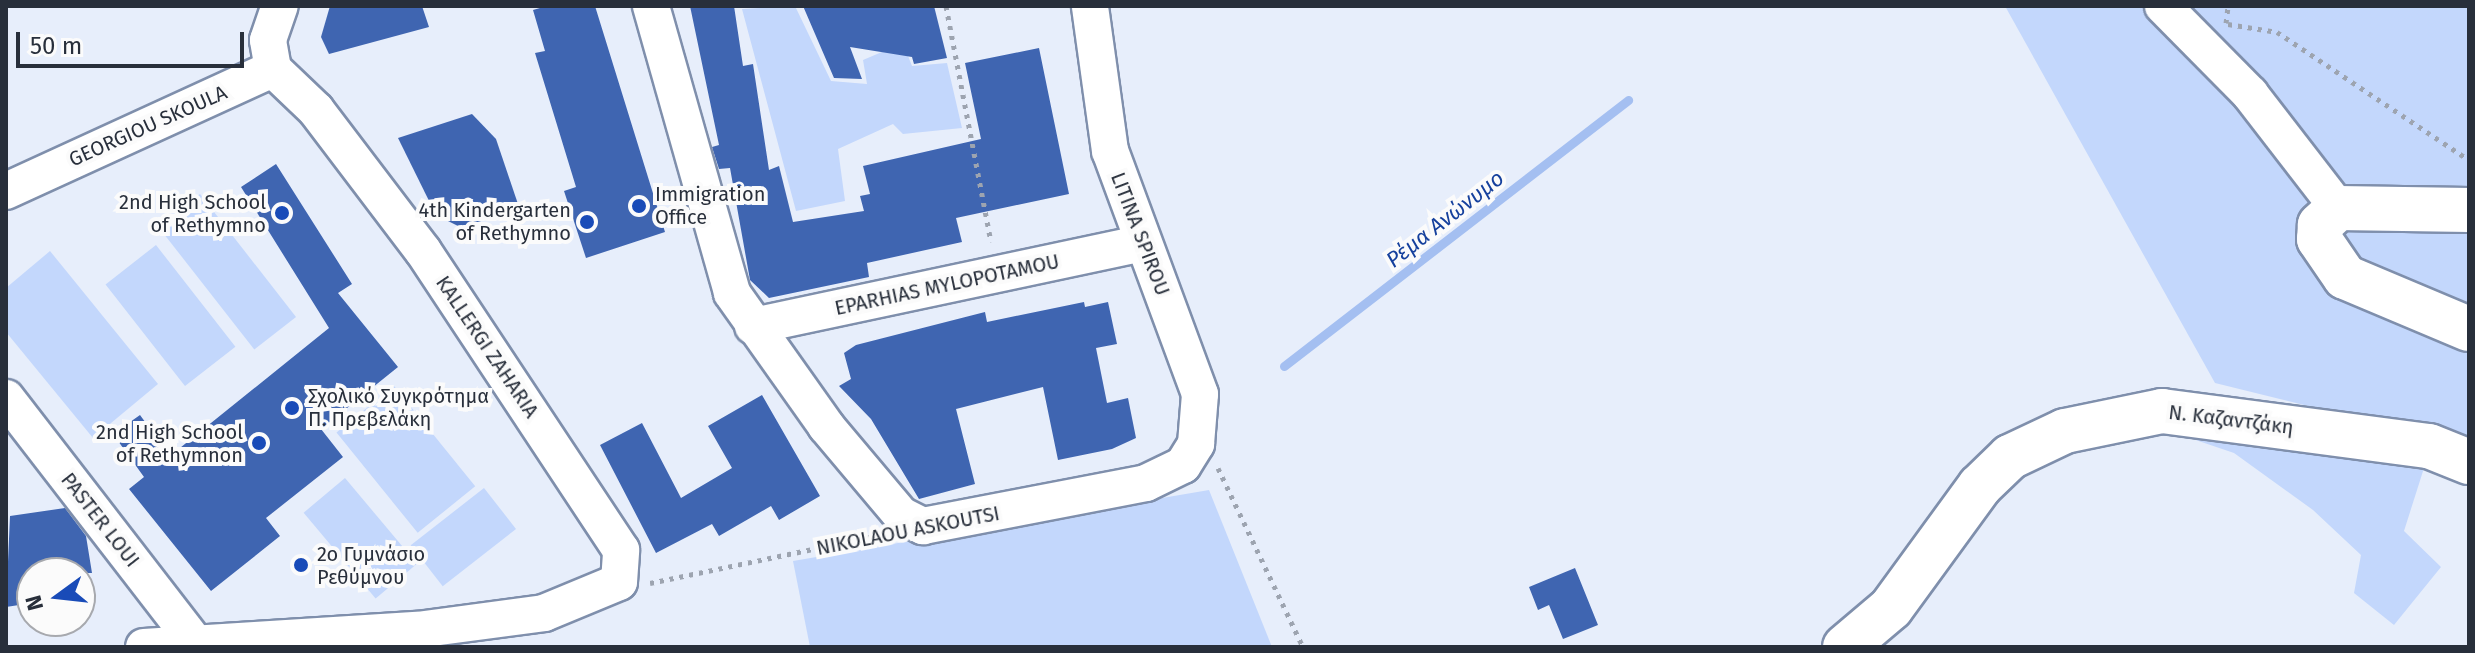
<!DOCTYPE html>
<html>
<head>
<meta charset="utf-8">
<style>
  body { margin:0 }
  #map { position:relative; width:2475px; height:653px; overflow:hidden; background:#e7eefb; font-family:"Fira Sans",sans-serif }
  div>[style] { position:absolute }
  [style*='--x'] { left:calc(var(--x)*1px); top:calc(var(--y)*1px); width:calc(var(--w)*1px); rotate:calc(var(--a)*1deg) }
  .green>* { inset:0; background:#c3d7fc; transform-origin:0 0 }
  .stream>* { height:9px; margin:-4.5px; padding:0 4.5px; transform-origin:4.5px; border-radius:4.5px; background:#a4bff1 }
  .building>* { inset:0; background:#3f65b1 }
  .path>* { height:5px; margin-top:-2.5px; transform-origin:0; background:repeating-linear-gradient(90deg,#9da4b0 0 4px,transparent 0 10px) }
  .roads { filter:drop-shadow(2px 0 #7f8fac) drop-shadow(-2px 0 #7f8fac) drop-shadow(0 2px #7f8fac) drop-shadow(0 -2px #7f8fac) }
  .minor>* { height:36px; margin:-18px; padding:0 18px; transform-origin:18px; border-radius:18px; background:#fff }
  .tertiary>* { height:44px; margin:-22px; padding:0 22px; transform-origin:22px; border-radius:22px; background:#fff }
  .dots>* { width:22px; height:22px; translate:-50% -50%; box-sizing:border-box; border:4px solid #fbfbfb; border-radius:50% }
  span { translate:-50% -50%; white-space:nowrap; text-align:center; line-height:1.15; -webkit-text-stroke:8px #fbfbfb; paint-order:stroke }
  .street-label { font-size:20px; color:#282f3b }
  .poi-label { font-size:20px; color:#282f3b }
  .left { translate:0 -50%; text-align:left }
  .right { translate:-100% -50%; text-align:right }
  .water-label { font-size:22px; color:#15409d; font-style:italic }
  .frame { position:absolute; inset:0; border:8px solid #282f3b; pointer-events:none }
  .north { position:absolute; left:16px; top:557px; width:80px; height:80px; box-sizing:border-box; background:#fbfbfb; border:2px solid #a7a9ae; border-radius:50%; rotate:255deg; font-size:22px; font-weight:700; line-height:32px; text-align:center; color:#282f3b }
  .north::after { content:''; display:block; margin:auto; width:28px; height:36px; background:#194bb8; clip-path:polygon(50% 0,100% 100%,50% 72%,0 100%) }
  .scale { position:absolute; left:16px; top:32px; width:228px; height:36px; box-sizing:border-box; border:4px solid #282f3b; border-top:0; padding-left:10px; font-size:24px; line-height:28px; white-space:nowrap; color:#282f3b; -webkit-text-stroke:6px #fbfbfb; paint-order:stroke }
</style>
</head>
<body>
<div id="map">
  <div class="green">
    <i style="clip-path:polygon(795px 6px,831px 81px,867px 84px,863px 60px,903px 43px,912px 66px,947px 63px,962px 128px,903px 134px,893px 124px,838px 149px,845px 201px,796px 211px,742px 9px)"></i>
    <i style="clip-path:polygon(2005px 6px,2469px 6px,2469px 446px,2215px 383px)"></i>
    <i style="left:200px;top:194px;width:156px;height:53px;rotate:52deg"></i>
    <i style="left:156px;top:245px;width:129px;height:64px;rotate:52deg"></i>
    <i style="clip-path:polygon(50px 251px,158px 384px,93px 438px,6px 332px,6px 288px)"></i>
    <i style="left:394px;top:386px;width:129px;height:74px;rotate:51deg"></i>
    <i style="clip-path:polygon(2169px 431px,2424px 468px,2404px 531px,2441px 567px,2394px 625px,2354px 593px,2361px 555px,2313px 510px,2234px 453px)"></i>
    <i style="left:345px;top:478px;width:112px;height:54px;rotate:50deg"></i>
    <i style="left:484px;top:488px;width:52px;height:93px;rotate:52deg"></i>
    <i style="clip-path:polygon(1209px 490px,1272px 647px,810px 647px,793px 561px)"></i>
  </div>
  <div class="stream">
    <i style="--x:1284;--y:366;--w:435;--a:-37.7"></i>
  </div>
  <div class="building">
    <i style="clip-path:polygon(330px 6px,422px 6px,429px 27px,329px 54px,321px 37px)"></i>
    <i style="clip-path:polygon(547px 6px,595px 6px,665px 232px,586px 258px,564px 191px,576px 187px,535px 53px,545px 51px,533px 10px)"></i>
    <i style="clip-path:polygon(690px 6px,734px 6px,743px 66px,753px 64px,769px 170px,779px 166px,793px 222px,864px 211px,860px 196px,870px 194px,863px 166px,981px 139px,965px 63px,1039px 48px,1069px 194px,956px 218px,962px 242px,867px 263px,869px 277px,769px 298px,750px 280px,730px 168px,719px 169px,712px 147px,719px 145px)"></i>
    <i style="clip-path:polygon(803px 6px,934px 6px,947px 58px,914px 64px,912px 57px,850px 47px,862px 79px,834px 78px)"></i>
    <i style="clip-path:polygon(472px 114px,496px 139px,520px 210px,460px 227px,436px 215px,398px 138px)"></i>
    <i style="clip-path:polygon(276px 164px,352px 284px,338px 293px,398px 367px,321px 429px,343px 457px,266px 518px,280px 536px,211px 591px,129px 489px,144px 477px,113px 434px,140px 415px,170px 456px,329px 328px,241px 187px)"></i>
    <i style="clip-path:polygon(1084px 302px,1085px 307px,1108px 302px,1117px 344px,1096px 348px,1107px 403px,1128px 398px,1136px 438px,1112px 449px,1058px 460px,1043px 387px,956px 409px,975px 484px,919px 499px,871px 419px,839px 386px,851px 379px,844px 353px,856px 345px,985px 312px,987px 322px)"></i>
    <i style="clip-path:polygon(762px 395px,820px 496px,779px 520px,771px 506px,719px 536px,712px 524px,656px 553px,600px 445px,642px 423px,681px 498px,732px 468px,708px 426px)"></i>
    <i style="clip-path:polygon(65px 508px,86px 536px,92px 573px,32px 573px,32px 603px,6px 607px,10px 516px)"></i>
    <i style="clip-path:polygon(1575px 568px,1598px 625px,1563px 639px,1549px 605px,1538px 610px,1529px 587px)"></i>
  </div>
  <div class="path">
    <i style="--x:946;--y:6;--w:240;--a:79.2"></i>
    <i style="--x:2226;--y:23;--w:17;--a:-83"></i>
    <i style="--x:2228;--y:24;--w:50;--a:9.3"></i>
    <i style="--x:2277;--y:32;--w:231;--a:33.7"></i>
    <i style="--x:1218;--y:468;--w:198;--a:64.6"></i>
    <i style="--x:650;--y:583;--w:230;--a:-11.8"></i>
  </div>
  <div class="roads">
    <div class="minor">
      <i style="--x:651;--y:6;--w:298;--a:74.2"></i>
      <i style="--x:732;--y:293;--w:163;--a:54.7"></i>
      <i style="--x:826;--y:426;--w:116;--a:49.9"></i>
      <i style="--x:901;--y:515;--w:25;--a:27"></i>
      <i style="--x:923;--y:526;--w:227;--a:-10.9"></i>
      <i style="--x:1146;--y:483;--w:41;--a:-25.9"></i>
      <i style="--x:1183;--y:465;--w:25;--a:-58"></i>
      <i style="--x:1196;--y:444;--w:50;--a:-85.4"></i>
      <i style="--x:1200;--y:394;--w:259;--a:-110.3"></i>
      <i style="--x:1110;--y:151;--w:146;--a:-97.9"></i>
      <i style="--x:2163;--y:6;--w:124;--a:45.3"></i>
      <i style="--x:2250;--y:94;--w:144;--a:52.3"></i>
      <i style="--x:6;--y:191;--w:294;--a:-24.6"></i>
      <i style="--x:273;--y:69;--w:29;--a:-100"></i>
      <i style="--x:268;--y:40;--w:36;--a:-71"></i>
      <i style="--x:753;--y:326;--w:398;--a:-12"></i>
      <i style="--x:6;--y:398;--w:307;--a:52.3"></i>
      <i style="--x:144;--y:647;--w:274;--a:-3.6"></i>
      <i style="--x:417;--y:630;--w:128;--a:-7.6"></i>
      <i style="--x:544;--y:613;--w:81;--a:-22.5"></i>
      <i style="--x:619;--y:582;--w:32;--a:-86"></i>
      <i style="--x:621;--y:550;--w:359;--a:-123.5"></i>
      <i style="--x:423;--y:251;--w:177;--a:-127.2"></i>
      <i style="--x:316;--y:110;--w:59;--a:-136.4"></i>
    </div>
    <div class="tertiary">
      <i style="--x:2469;--y:210;--w:131;--a:-179.1"></i>
      <i style="--x:2338;--y:208;--w:25;--a:137"></i>
      <i style="--x:2320;--y:225;--w:14;--a:94"></i>
      <i style="--x:2319;--y:239;--w:46;--a:55.6"></i>
      <i style="--x:2345;--y:277;--w:134;--a:22.8"></i>
      <i style="--x:1845;--y:647;--w:60;--a:-40.3"></i>
      <i style="--x:1891;--y:608;--w:151;--a:-53.9"></i>
      <i style="--x:1980;--y:486;--w:42;--a:-44"></i>
      <i style="--x:2010;--y:457;--w:61;--a:-25.3"></i>
      <i style="--x:2065;--y:431;--w:99;--a:-11.7"></i>
      <i style="--x:2162;--y:411;--w:269;--a:7.5"></i>
      <i style="--x:2429;--y:446;--w:43;--a:21.8"></i>
    </div>
  </div>
  <div class="dots">
    <i style="left:639px;top:206px;background:#194bb8"></i>
    <i style="left:282px;top:213px;background:#194bb8"></i>
    <i style="left:587px;top:222px;background:#194bb8"></i>
    <i style="left:292px;top:408px;background:#194bb8"></i>
    <i style="left:259px;top:443px;background:#194bb8"></i>
    <i style="left:301px;top:565px;background:#194bb8"></i>
  </div>
  <div class="street-label">
    <span style="left:148px;top:126px;rotate:-24deg">GEORGIOU SKOULA</span>
    <span style="left:1140px;top:234px;rotate:69deg">LITINA SPIROU</span>
    <span style="left:947px;top:285px;rotate:-12deg">EPARHIAS MYLOPOTAMOU</span>
    <span style="left:487px;top:347px;rotate:56deg">KALLERGI ZAHARIA</span>
    <span style="left:2231px;top:420px;rotate:7deg">Ν. Καζαντζάκη</span>
    <span style="left:100px;top:520px;rotate:52deg">PASTER LOUI</span>
    <span style="left:908px;top:531px;rotate:-11deg">NIKOLAOU ASKOUTSI</span>
  </div>
  <div class="poi-label">
    <span class="left" style="left:655px;top:206px">Immigration<br>Office</span>
    <span class="right" style="left:266px;top:214px">2nd High School<br>of Rethymno</span>
    <span class="right" style="left:571px;top:222px">4th Kindergarten<br>of Rethymno</span>
    <span class="left" style="left:308px;top:408px">Σχολικό Συγκρότημα<br>Π. Πρεβελάκη</span>
    <span class="right" style="left:243px;top:444px">2nd High School<br>of Rethymnon</span>
    <span class="left" style="left:317px;top:566px">2ο Γυμνάσιο<br>Ρεθύμνου</span>
  </div>
  <div class="water-label">
    <span style="left:1445px;top:219px;rotate:-38deg">Ρέμα Ανώνυμο</span>
  </div>
  <div class="frame"></div>
  <div class="north">N</div>
  <div class="scale">50 m</div>
</div>
</body>
</html>
